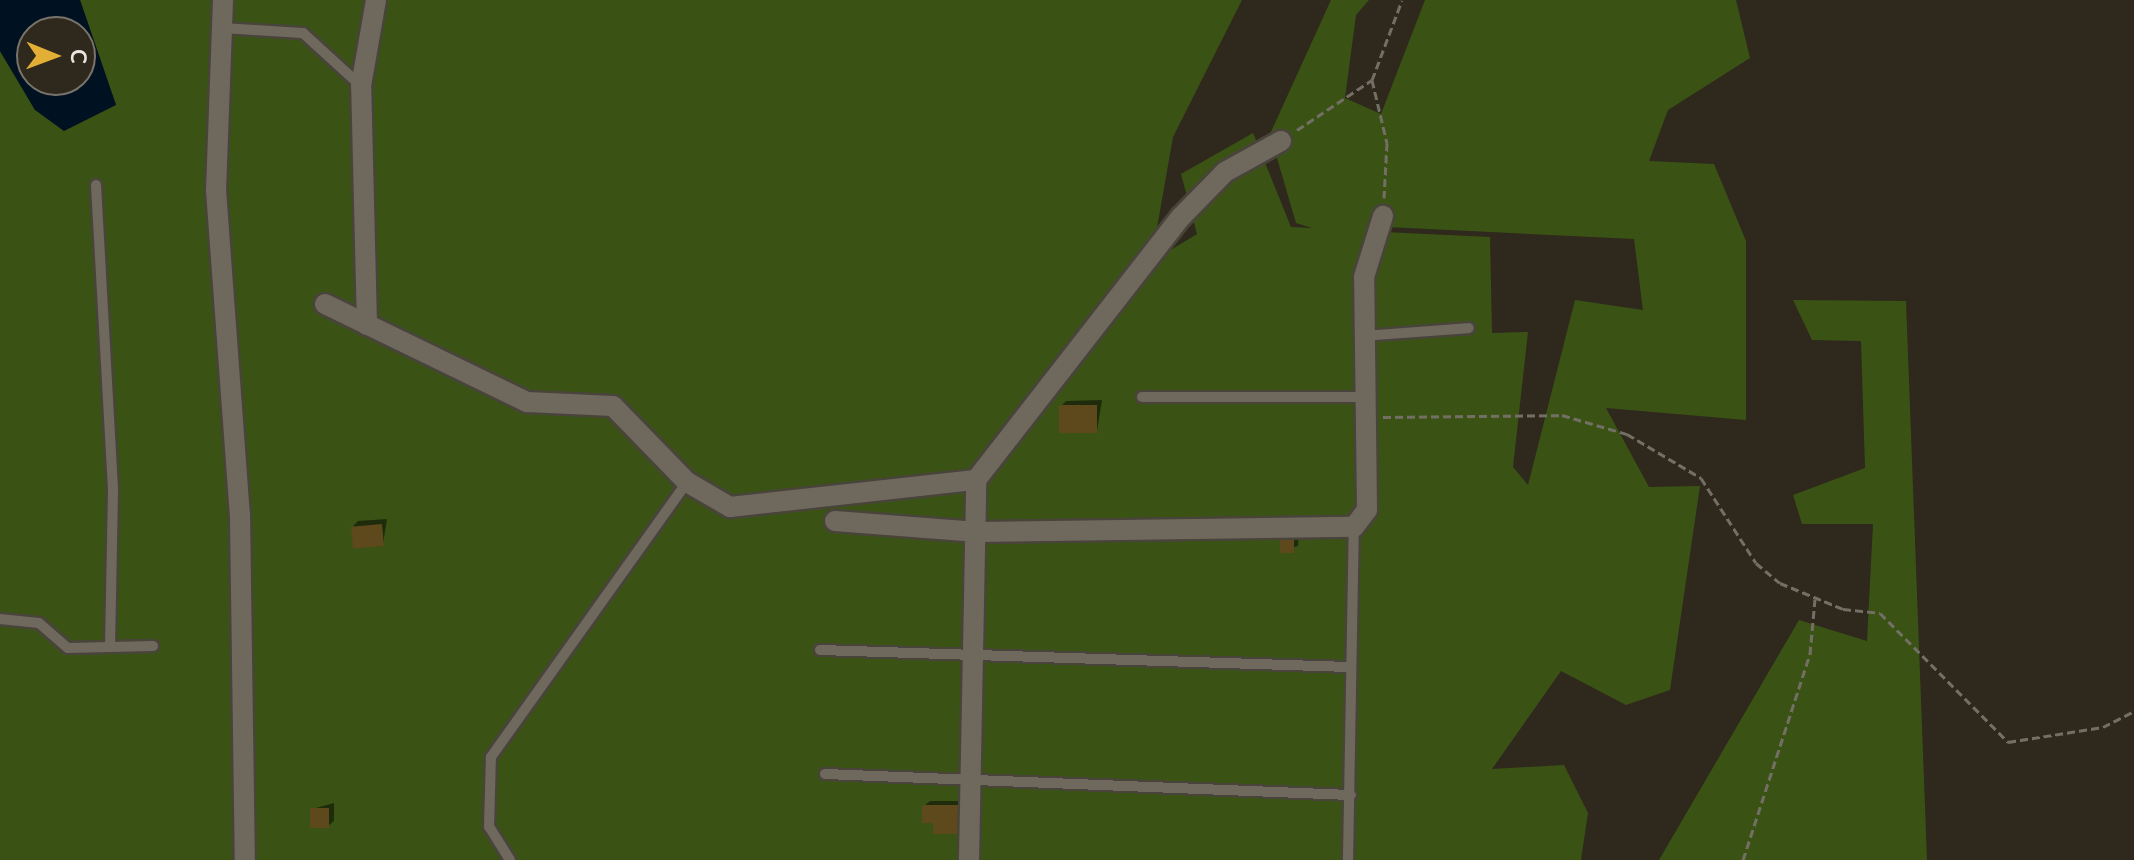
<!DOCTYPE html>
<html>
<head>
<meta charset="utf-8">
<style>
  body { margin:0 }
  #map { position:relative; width:2134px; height:860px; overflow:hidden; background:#2e281d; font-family:"Nunito Sans",sans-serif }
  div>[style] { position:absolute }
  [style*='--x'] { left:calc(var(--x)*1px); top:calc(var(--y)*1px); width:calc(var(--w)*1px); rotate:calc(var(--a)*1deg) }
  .green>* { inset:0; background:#3a5315 }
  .water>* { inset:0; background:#001221 }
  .shadow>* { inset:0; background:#0007 }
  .building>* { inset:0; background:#5e491c; transform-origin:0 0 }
  .path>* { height:3px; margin-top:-1.5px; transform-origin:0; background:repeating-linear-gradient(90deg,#736f65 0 8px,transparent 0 12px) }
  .roads { filter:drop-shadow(2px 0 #49443b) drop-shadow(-2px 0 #49443b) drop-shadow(0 2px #49443b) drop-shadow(0 -2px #49443b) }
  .service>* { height:10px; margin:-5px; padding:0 5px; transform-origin:5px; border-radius:5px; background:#6f695d }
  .minor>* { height:20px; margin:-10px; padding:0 10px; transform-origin:10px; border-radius:10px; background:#6f695d }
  span { translate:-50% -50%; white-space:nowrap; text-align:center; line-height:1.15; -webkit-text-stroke:6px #2e281d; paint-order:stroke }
  .north { position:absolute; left:16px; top:16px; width:80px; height:80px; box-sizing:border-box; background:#2e281d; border:2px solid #79746b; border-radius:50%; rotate:91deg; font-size:22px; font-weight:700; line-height:32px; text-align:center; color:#e9e6df }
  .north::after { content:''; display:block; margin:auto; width:28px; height:36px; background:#e3ae35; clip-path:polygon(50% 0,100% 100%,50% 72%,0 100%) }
</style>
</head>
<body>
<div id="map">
  <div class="green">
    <i style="clip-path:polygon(evenodd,80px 0,1242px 0,1173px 137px,1151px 262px,1197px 234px,1181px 174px,1253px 133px,1291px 227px,1312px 228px,1296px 223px,1270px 134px,1331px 0,1369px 0,1356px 15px,1345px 98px,1381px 114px,1425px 0,1736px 0,1750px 58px,1668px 110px,1649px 161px,1714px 164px,1746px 241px,1746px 420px,1606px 408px,1649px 487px,1700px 486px,1670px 690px,1626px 705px,1561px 671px,1492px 769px,1564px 765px,1588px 813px,1581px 860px,0 860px,0 51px,35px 110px,116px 105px,80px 0,1388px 227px,1634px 239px,1643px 310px,1575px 300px,1528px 485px,1513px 467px,1528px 332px,1492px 333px,1490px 237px,1384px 232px,1388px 227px)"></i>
    <i style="clip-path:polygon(1793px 300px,1906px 301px,1927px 860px,1659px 860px,1799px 620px,1867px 641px,1873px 524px,1802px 524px,1793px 495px,1865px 468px,1861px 341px,1812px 340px)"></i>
  </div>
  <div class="water">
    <i style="clip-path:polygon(evenodd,0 0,80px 0,116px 105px,64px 131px,35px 110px,0 51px,0 0,32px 32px,80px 32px,80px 80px,32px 80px,32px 32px)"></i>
  </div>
  <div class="shadow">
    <i style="clip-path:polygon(1102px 400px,1097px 431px,1061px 406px,1066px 401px)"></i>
    <i style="clip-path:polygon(387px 519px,383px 544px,353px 526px,358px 521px)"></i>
    <i style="clip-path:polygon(1299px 528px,1298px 546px,1281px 551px)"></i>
    <i style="clip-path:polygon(930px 801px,965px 801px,965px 827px,935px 821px,924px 806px)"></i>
    <i style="clip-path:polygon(334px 803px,334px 821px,328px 826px,312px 809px)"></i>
  </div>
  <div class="building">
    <i style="left:1059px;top:405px;width:38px;height:28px"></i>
    <i style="left:382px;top:524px;width:22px;height:31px;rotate:85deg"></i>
    <i style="left:1280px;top:532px;width:14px;height:21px"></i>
    <i style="clip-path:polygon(922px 805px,961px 805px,961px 834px,933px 834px,933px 823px,922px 823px)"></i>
    <i style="left:310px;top:808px;width:19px;height:20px"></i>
  </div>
  <div class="path">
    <i style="--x:1372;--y:80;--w:65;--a:76.6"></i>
    <i style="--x:1387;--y:143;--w:55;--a:93.1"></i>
    <i style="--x:1297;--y:130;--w:90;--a:-33.7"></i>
    <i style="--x:1372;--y:80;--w:85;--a:-69.4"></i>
    <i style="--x:1383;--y:417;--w:179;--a:-0.6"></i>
    <i style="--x:1562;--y:415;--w:68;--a:16.3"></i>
    <i style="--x:1627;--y:434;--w:86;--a:30.7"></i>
    <i style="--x:1701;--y:478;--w:101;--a:57.1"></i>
    <i style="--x:1756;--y:563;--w:31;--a:40"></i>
    <i style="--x:1780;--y:583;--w:68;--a:22.4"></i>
    <i style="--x:1843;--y:609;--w:37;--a:6"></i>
    <i style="--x:1880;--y:613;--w:182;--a:45.2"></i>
    <i style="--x:2008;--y:742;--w:96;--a:-9"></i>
    <i style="--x:2103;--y:727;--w:35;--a:-27"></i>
    <i style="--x:1743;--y:860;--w:217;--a:-72"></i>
    <i style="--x:1810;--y:654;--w:55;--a:-84.8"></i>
  </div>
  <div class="roads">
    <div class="service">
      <i style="--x:222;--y:28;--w:81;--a:3.5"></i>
      <i style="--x:303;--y:33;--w:79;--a:42.4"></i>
      <i style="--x:96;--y:185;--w:306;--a:86.8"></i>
      <i style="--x:113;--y:491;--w:151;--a:91.1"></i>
      <i style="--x:1363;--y:336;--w:106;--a:-4.3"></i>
      <i style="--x:1142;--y:397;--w:219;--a:0"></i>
      <i style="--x:0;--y:619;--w:39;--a:6"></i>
      <i style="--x:39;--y:623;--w:38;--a:41"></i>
      <i style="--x:68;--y:648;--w:85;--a:-1.3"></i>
      <i style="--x:820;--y:650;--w:530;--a:1.84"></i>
      <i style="--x:825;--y:774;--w:526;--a:2.29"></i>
      <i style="--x:510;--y:860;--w:39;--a:-122"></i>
      <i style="--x:489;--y:827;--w:70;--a:-88.4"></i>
      <i style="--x:491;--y:757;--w:338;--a:-54.5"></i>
      <i style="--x:1348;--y:860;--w:333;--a:-89"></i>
    </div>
    <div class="minor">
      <i style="--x:223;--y:0;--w:190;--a:92.1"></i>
      <i style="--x:216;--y:190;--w:326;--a:85.8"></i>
      <i style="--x:240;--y:515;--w:345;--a:89.2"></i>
      <i style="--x:325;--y:304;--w:225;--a:25.9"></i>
      <i style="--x:527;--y:402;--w:86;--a:2.7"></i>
      <i style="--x:613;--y:406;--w:106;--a:45.8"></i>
      <i style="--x:687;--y:482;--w:50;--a:30.2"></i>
      <i style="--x:730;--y:507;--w:247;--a:-6.3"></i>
      <i style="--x:976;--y:480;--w:333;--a:-52.1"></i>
      <i style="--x:1181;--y:217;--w:63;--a:-45.6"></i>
      <i style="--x:1225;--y:172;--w:64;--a:-29"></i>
      <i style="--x:367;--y:325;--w:239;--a:-91.4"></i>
      <i style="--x:361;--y:86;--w:87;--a:-80.1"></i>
      <i style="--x:835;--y:521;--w:143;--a:4.4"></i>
      <i style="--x:978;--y:532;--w:376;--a:-0.8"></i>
      <i style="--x:1354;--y:527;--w:21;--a:-53"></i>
      <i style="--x:1367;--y:510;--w:233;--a:-90.7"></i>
      <i style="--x:1364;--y:277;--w:64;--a:-72.7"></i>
      <i style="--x:969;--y:860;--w:380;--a:-88.9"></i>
    </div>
  </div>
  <div class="north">С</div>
</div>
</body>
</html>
